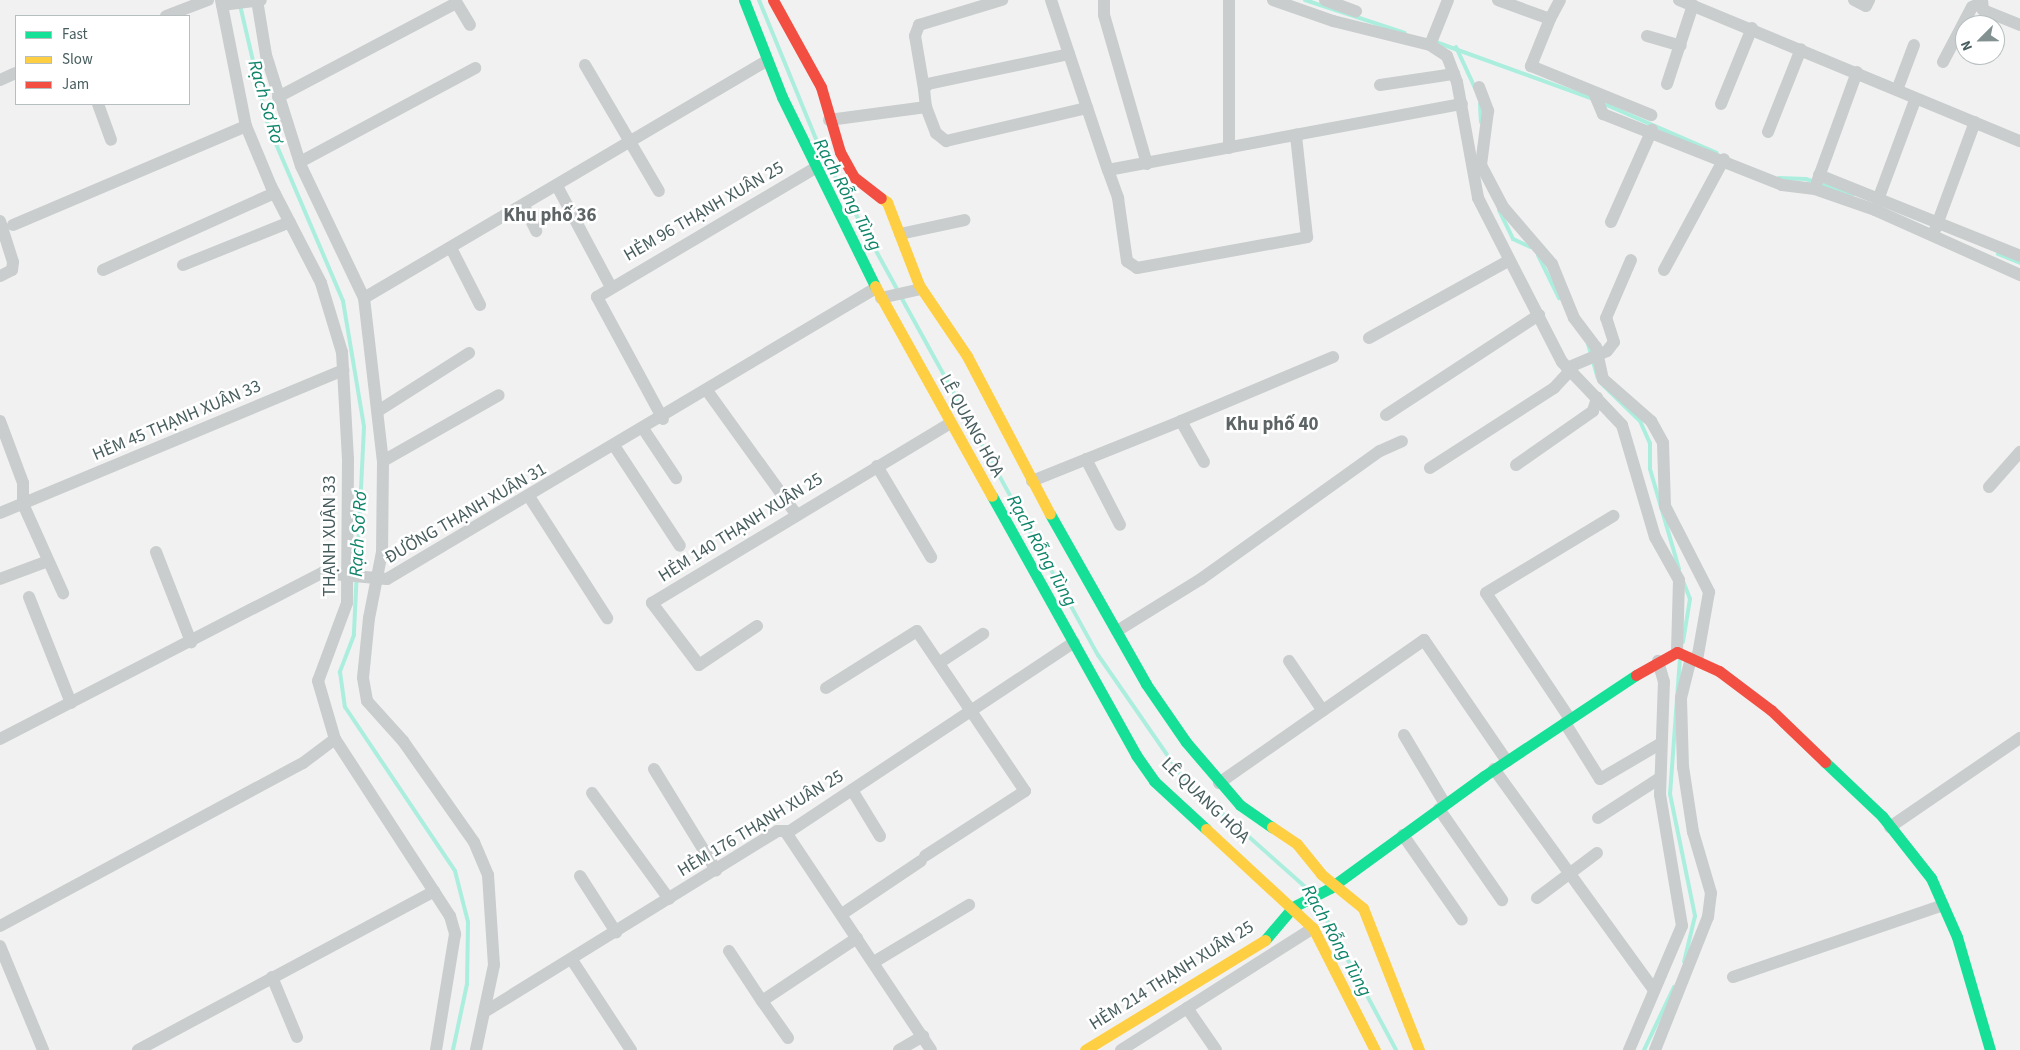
<!DOCTYPE html>
<html>
<head>
<meta charset="utf-8">
<style>
  body { margin:0 }
  #map { position:relative; width:2020px; height:1050px; overflow:hidden; background:#f1f1f1; font-family:"Source Sans 3",sans-serif }
  div>[style] { position:absolute }
  [style*='--x'] { left:calc(var(--x)*1px); top:calc(var(--y)*1px); width:calc(var(--w)*1px); rotate:calc(var(--a)*1deg) }
  .stream>* { height:4px; margin:-2px; padding:0 2px; transform-origin:2px; border-radius:2px; background:#abeede }
  .street>* { height:12px; margin:-6px; padding:0 6px; transform-origin:6px; border-radius:6px; background:#c9cdcd }
  .fast>* { height:11px; margin:-5.5px; padding:0 5.5px; transform-origin:5.5px; border-radius:5.5px; background:#16e098 }
  .slow>* { height:11px; margin:-5.5px; padding:0 5.5px; transform-origin:5.5px; border-radius:5.5px; background:#ffcf43 }
  .jam>* { height:11px; margin:-5.5px; padding:0 5.5px; transform-origin:5.5px; border-radius:5.5px; background:#f24e42 }
  span { translate:-50% -50%; white-space:nowrap; text-align:center; line-height:1.15; -webkit-text-stroke:5px #fff; paint-order:stroke }
  .street-label { font-size:18px; color:#485d5e }
  .water-label { font-size:19px; color:#0e846a; font-style:italic }
  .neighbourhood-label { font-size:19px; color:#5d6465; font-weight:700 }
  .legend { position:absolute; left:15px; top:15px; width:175px; height:90px; box-sizing:border-box; background:#fff; border:1px solid #b6bebf; margin:0; padding:6px 9px; list-style:none; font-size:15px; color:#485d5e }
  .legend li { display:flex; align-items:center; gap:10px; height:25px }
  .legend b { width:25px; border:1px solid #b6bebf }
  .north { position:absolute; left:1955px; top:15px; width:50px; height:50px; box-sizing:border-box; background:#fff; border:1px solid #b6bebf; border-radius:50%; rotate:247deg; font-size:14px; font-weight:700; line-height:20px; text-align:center; color:#485d5e }
  .north::after { content:''; display:block; margin:auto; width:18px; height:22px; background:#839191; clip-path:polygon(50% 0,100% 100%,50% 72%,0 100%) }
</style>
</head>
<body>
<div id="map">
  <div class="stream">
    <i style="--x:759;--y:0;--w:161;--a:67.7"></i>
    <i style="--x:820;--y:149;--w:162;--a:61.2"></i>
    <i style="--x:1305;--y:0;--w:105;--a:18.3"></i>
    <i style="--x:240;--y:5;--w:123;--a:76.9"></i>
    <i style="--x:268;--y:125;--w:191;--a:66.9"></i>
    <i style="--x:343;--y:301;--w:128;--a:80.5"></i>
    <i style="--x:364;--y:427;--w:208;--a:92.8"></i>
    <i style="--x:354;--y:635;--w:40;--a:111"></i>
    <i style="--x:340;--y:672;--w:35;--a:82"></i>
    <i style="--x:345;--y:707;--w:197;--a:56.1"></i>
    <i style="--x:455;--y:871;--w:53;--a:75.7"></i>
    <i style="--x:468;--y:922;--w:62;--a:90.9"></i>
    <i style="--x:467;--y:984;--w:67;--a:102"></i>
    <i style="--x:1433;--y:41;--w:170;--a:19.9"></i>
    <i style="--x:1456;--y:47;--w:45;--a:65.1"></i>
    <i style="--x:1602;--y:103;--w:125;--a:23.5"></i>
    <i style="--x:1480;--y:104;--w:18;--a:87"></i>
    <i style="--x:1779;--y:178;--w:27;--a:2"></i>
    <i style="--x:1806;--y:179;--w:49;--a:19.2"></i>
    <i style="--x:1499;--y:210;--w:32;--a:64"></i>
    <i style="--x:1513;--y:239;--w:19;--a:25"></i>
    <i style="--x:1998;--y:254;--w:24;--a:22"></i>
    <i style="--x:1538;--y:255;--w:48;--a:64"></i>
    <i style="--x:901;--y:297;--w:409;--a:61.2"></i>
    <i style="--x:1098;--y:655;--w:151;--a:55.3"></i>
    <i style="--x:1184;--y:779;--w:170;--a:41.7"></i>
    <i style="--x:1588;--y:344;--w:35;--a:74"></i>
    <i style="--x:1602;--y:384;--w:53;--a:44.2"></i>
    <i style="--x:1640;--y:421;--w:24;--a:66"></i>
    <i style="--x:1650;--y:443;--w:26;--a:90"></i>
    <i style="--x:1650;--y:469;--w:104;--a:73.8"></i>
    <i style="--x:1683;--y:642;--w:44;--a:-80.8"></i>
    <i style="--x:1690;--y:599;--w:17;--a:-111"></i>
    <i style="--x:1680;--y:658;--w:136;--a:94.2"></i>
    <i style="--x:1670;--y:794;--w:125;--a:78.4"></i>
    <i style="--x:1695;--y:916;--w:47;--a:103.4"></i>
    <i style="--x:1316;--y:900;--w:170;--a:61.9"></i>
    <i style="--x:1644;--y:1050;--w:70;--a:-64.5"></i>
  </div>
  <div class="street">
    <i style="--x:221;--y:0;--w:128;--a:78.8"></i>
    <i style="--x:246;--y:126;--w:65;--a:67.4"></i>
    <i style="--x:271;--y:186;--w:109;--a:62.7"></i>
    <i style="--x:321;--y:283;--w:72;--a:73.1"></i>
    <i style="--x:342;--y:352;--w:107;--a:86.8"></i>
    <i style="--x:348;--y:459;--w:144;--a:90.4"></i>
    <i style="--x:347;--y:603;--w:83;--a:110.4"></i>
    <i style="--x:318;--y:681;--w:60;--a:73.7"></i>
    <i style="--x:335;--y:739;--w:211;--a:57"></i>
    <i style="--x:450;--y:916;--w:19;--a:74"></i>
    <i style="--x:455;--y:934;--w:118;--a:99.3"></i>
    <i style="--x:257;--y:0;--w:56;--a:80.7"></i>
    <i style="--x:266;--y:55;--w:116;--a:72.5"></i>
    <i style="--x:301;--y:166;--w:146;--a:64.5"></i>
    <i style="--x:364;--y:298;--w:164;--a:83.4"></i>
    <i style="--x:383;--y:461;--w:91;--a:90.6"></i>
    <i style="--x:382;--y:552;--w:67;--a:101.1"></i>
    <i style="--x:369;--y:618;--w:60;--a:95.7"></i>
    <i style="--x:363;--y:678;--w:23;--a:80"></i>
    <i style="--x:367;--y:701;--w:54;--a:48"></i>
    <i style="--x:403;--y:741;--w:123;--a:54.9"></i>
    <i style="--x:474;--y:842;--w:36;--a:67"></i>
    <i style="--x:488;--y:875;--w:90;--a:86.2"></i>
    <i style="--x:494;--y:965;--w:87;--a:102"></i>
    <i style="--x:455;--y:0;--w:29;--a:59"></i>
    <i style="--x:1051;--y:0;--w:179;--a:71.5"></i>
    <i style="--x:1108;--y:170;--w:360;--a:-10.6"></i>
    <i style="--x:1104;--y:0;--w:15;--a:90"></i>
    <i style="--x:1104;--y:15;--w:155;--a:73.9"></i>
    <i style="--x:1273;--y:0;--w:64;--a:19.3"></i>
    <i style="--x:1333;--y:21;--w:100;--a:13.9"></i>
    <i style="--x:1325;--y:0;--w:33;--a:20"></i>
    <i style="--x:1448;--y:0;--w:48;--a:111.8"></i>
    <i style="--x:1430;--y:45;--w:20;--a:33"></i>
    <i style="--x:1447;--y:56;--w:28;--a:69"></i>
    <i style="--x:1457;--y:82;--w:118;--a:79.7"></i>
    <i style="--x:1478;--y:198;--w:184;--a:62.9"></i>
    <i style="--x:1562;--y:362;--w:87;--a:46.4"></i>
    <i style="--x:1622;--y:425;--w:117;--a:73.6"></i>
    <i style="--x:1655;--y:537;--w:49;--a:60.8"></i>
    <i style="--x:1679;--y:580;--w:72;--a:91.6"></i>
    <i style="--x:1498;--y:0;--w:55;--a:20.1"></i>
    <i style="--x:1550;--y:19;--w:51;--a:112"></i>
    <i style="--x:1531;--y:66;--w:130;--a:22.2"></i>
    <i style="--x:1679;--y:0;--w:369;--a:22.5"></i>
    <i style="--x:1854;--y:0;--w:13;--a:27"></i>
    <i style="--x:1866;--y:6;--w:7;--a:-63"></i>
    <i style="--x:1982;--y:0;--w:10;--a:84"></i>
    <i style="--x:1983;--y:10;--w:40;--a:22"></i>
    <i style="--x:222;--y:5;--w:39;--a:-7"></i>
    <i style="--x:166;--y:16;--w:45;--a:-20.9"></i>
    <i style="--x:1550;--y:19;--w:21;--a:-62"></i>
    <i style="--x:1647;--y:36;--w:35;--a:16"></i>
    <i style="--x:1069;--y:54;--w:144;--a:168"></i>
    <i style="--x:928;--y:84;--w:6;--a:129"></i>
    <i style="--x:924;--y:89;--w:18;--a:84"></i>
    <i style="--x:926;--y:107;--w:28;--a:69"></i>
    <i style="--x:936;--y:133;--w:13;--a:39"></i>
    <i style="--x:946;--y:141;--w:145;--a:-13.2"></i>
    <i style="--x:1943;--y:62;--w:62;--a:-62.2"></i>
    <i style="--x:1972;--y:7;--w:10;--a:-24"></i>
    <i style="--x:585;--y:65;--w:146;--a:59.6"></i>
    <i style="--x:0;--y:80;--w:17;--a:-24"></i>
    <i style="--x:1667;--y:84;--w:83;--a:-71.8"></i>
    <i style="--x:1380;--y:85;--w:75;--a:-8.5"></i>
    <i style="--x:1479;--y:87;--w:26;--a:69"></i>
    <i style="--x:1488;--y:111;--w:54;--a:97.4"></i>
    <i style="--x:1481;--y:165;--w:47;--a:62.4"></i>
    <i style="--x:1503;--y:207;--w:75;--a:49.3"></i>
    <i style="--x:1552;--y:264;--w:58;--a:67.8"></i>
    <i style="--x:1574;--y:318;--w:36;--a:53"></i>
    <i style="--x:1596;--y:347;--w:33;--a:78"></i>
    <i style="--x:1603;--y:379;--w:64;--a:41.2"></i>
    <i style="--x:1651;--y:421;--w:25;--a:61"></i>
    <i style="--x:1663;--y:443;--w:63;--a:88.2"></i>
    <i style="--x:1665;--y:506;--w:97;--a:62.9"></i>
    <i style="--x:1709;--y:592;--w:69;--a:100"></i>
    <i style="--x:924;--y:89;--w:54;--a:-99.6"></i>
    <i style="--x:915;--y:36;--w:12;--a:-70"></i>
    <i style="--x:919;--y:25;--w:87;--a:-16.8"></i>
    <i style="--x:1897;--y:90;--w:48;--a:-69.3"></i>
    <i style="--x:1594;--y:93;--w:23;--a:67"></i>
    <i style="--x:1603;--y:114;--w:193;--a:21.6"></i>
    <i style="--x:1782;--y:185;--w:33;--a:7"></i>
    <i style="--x:1815;--y:189;--w:64;--a:19.3"></i>
    <i style="--x:1875;--y:210;--w:159;--a:24.1"></i>
    <i style="--x:278;--y:97;--w:201;--a:-27.8"></i>
    <i style="--x:98;--y:104;--w:38;--a:70"></i>
    <i style="--x:1721;--y:104;--w:82;--a:-67.8"></i>
    <i style="--x:829;--y:120;--w:98;--a:-7.6"></i>
    <i style="--x:1768;--y:132;--w:89;--a:-68.3"></i>
    <i style="--x:1229;--y:148;--w:148;--a:-90"></i>
    <i style="--x:300;--y:162;--w:199;--a:-28.2"></i>
    <i style="--x:1108;--y:170;--w:30;--a:70"></i>
    <i style="--x:1118;--y:198;--w:64;--a:81.9"></i>
    <i style="--x:1127;--y:261;--w:12;--a:35"></i>
    <i style="--x:1137;--y:268;--w:173;--a:-10.3"></i>
    <i style="--x:1307;--y:237;--w:103;--a:-96.2"></i>
    <i style="--x:1819;--y:175;--w:217;--a:21.9"></i>
    <i style="--x:1817;--y:182;--w:117;--a:-70"></i>
    <i style="--x:557;--y:186;--w:115;--a:61.9"></i>
    <i style="--x:1879;--y:197;--w:103;--a:-69.6"></i>
    <i style="--x:524;--y:206;--w:28;--a:64"></i>
    <i style="--x:0;--y:221;--w:43;--a:72.4"></i>
    <i style="--x:13;--y:262;--w:8;--a:97"></i>
    <i style="--x:12;--y:270;--w:13;--a:153"></i>
    <i style="--x:1611;--y:222;--w:101;--a:-66"></i>
    <i style="--x:13;--y:225;--w:253;--a:-23"></i>
    <i style="--x:1935;--y:230;--w:115;--a:-69.7"></i>
    <i style="--x:900;--y:234;--w:66;--a:-12.2"></i>
    <i style="--x:451;--y:248;--w:64;--a:63"></i>
    <i style="--x:183;--y:265;--w:115;--a:-21.9"></i>
    <i style="--x:103;--y:270;--w:188;--a:-24.2"></i>
    <i style="--x:1664;--y:270;--w:126;--a:-61.6"></i>
    <i style="--x:364;--y:298;--w:468;--a:-30.5"></i>
    <i style="--x:881;--y:298;--w:41;--a:-12.7"></i>
    <i style="--x:1369;--y:338;--w:159;--a:-29"></i>
    <i style="--x:1567;--y:368;--w:43;--a:-23"></i>
    <i style="--x:1607;--y:351;--w:11;--a:-52"></i>
    <i style="--x:1614;--y:342;--w:25;--a:-108"></i>
    <i style="--x:1606;--y:318;--w:63;--a:-66.7"></i>
    <i style="--x:708;--y:392;--w:150;--a:54.2"></i>
    <i style="--x:378;--y:411;--w:108;--a:-32.5"></i>
    <i style="--x:1386;--y:415;--w:183;--a:-33.2"></i>
    <i style="--x:663;--y:419;--w:139;--a:-118.4"></i>
    <i style="--x:597;--y:297;--w:253;--a:-30.6"></i>
    <i style="--x:0;--y:421;--w:66;--a:69.6"></i>
    <i style="--x:23;--y:483;--w:21;--a:90"></i>
    <i style="--x:23;--y:504;--w:98;--a:65.8"></i>
    <i style="--x:1181;--y:421;--w:165;--a:-22.8"></i>
    <i style="--x:644;--y:430;--w:58;--a:56.3"></i>
    <i style="--x:615;--y:447;--w:118;--a:56.7"></i>
    <i style="--x:1086;--y:459;--w:74;--a:62.7"></i>
    <i style="--x:383;--y:461;--w:133;--a:-29.6"></i>
    <i style="--x:1516;--y:465;--w:94;--a:-35"></i>
    <i style="--x:1593;--y:411;--w:14;--a:-73"></i>
    <i style="--x:877;--y:466;--w:106;--a:59.3"></i>
    <i style="--x:1430;--y:468;--w:148;--a:-32.8"></i>
    <i style="--x:1554;--y:388;--w:22;--a:-47"></i>
    <i style="--x:1032;--y:481;--w:161;--a:-21.9"></i>
    <i style="--x:1181;--y:421;--w:47;--a:60.7"></i>
    <i style="--x:1989;--y:487;--w:47;--a:-48.5"></i>
    <i style="--x:530;--y:498;--w:143;--a:57.3"></i>
    <i style="--x:0;--y:513;--w:372;--a:-22.6"></i>
    <i style="--x:156;--y:552;--w:97;--a:68.7"></i>
    <i style="--x:0;--y:579;--w:51;--a:-20.6"></i>
    <i style="--x:29;--y:597;--w:114;--a:68.4"></i>
    <i style="--x:757;--y:626;--w:70;--a:146.1"></i>
    <i style="--x:699;--y:665;--w:78;--a:-127.2"></i>
    <i style="--x:652;--y:603;--w:347;--a:-31.1"></i>
    <i style="--x:1117;--y:631;--w:99;--a:-31.8"></i>
    <i style="--x:1201;--y:579;--w:220;--a:-35.6"></i>
    <i style="--x:1380;--y:451;--w:24;--a:-24"></i>
    <i style="--x:1289;--y:661;--w:60;--a:55.8"></i>
    <i style="--x:939;--y:663;--w:53;--a:-33.4"></i>
    <i style="--x:826;--y:688;--w:107;--a:-32.1"></i>
    <i style="--x:917;--y:631;--w:193;--a:56"></i>
    <i style="--x:1025;--y:791;--w:119;--a:147"></i>
    <i style="--x:1570;--y:719;--w:151;--a:-123.7"></i>
    <i style="--x:1486;--y:593;--w:149;--a:-31.2"></i>
    <i style="--x:1565;--y:723;--w:66;--a:58"></i>
    <i style="--x:1600;--y:779;--w:69;--a:-30.3"></i>
    <i style="--x:1404;--y:735;--w:80;--a:59.3"></i>
    <i style="--x:0;--y:739;--w:362;--a:-27.3"></i>
    <i style="--x:322;--y:573;--w:65;--a:5.3"></i>
    <i style="--x:387;--y:579;--w:569;--a:-30.76"></i>
    <i style="--x:654;--y:769;--w:119;--a:58.5"></i>
    <i style="--x:1494;--y:769;--w:273;--a:54.1"></i>
    <i style="--x:1219;--y:783;--w:250;--a:-34.9"></i>
    <i style="--x:1424;--y:640;--w:147;--a:55.6"></i>
    <i style="--x:852;--y:790;--w:54;--a:58.7"></i>
    <i style="--x:592;--y:793;--w:131;--a:54"></i>
    <i style="--x:1439;--y:809;--w:111;--a:55.3"></i>
    <i style="--x:1598;--y:818;--w:74;--a:-32.8"></i>
    <i style="--x:1890;--y:827;--w:158;--a:-34.4"></i>
    <i style="--x:785;--y:831;--w:263;--a:56.3"></i>
    <i style="--x:1403;--y:835;--w:103;--a:55.2"></i>
    <i style="--x:580;--y:876;--w:67;--a:57.3"></i>
    <i style="--x:1537;--y:898;--w:75;--a:-36.9"></i>
    <i style="--x:842;--y:914;--w:95;--a:-33.9"></i>
    <i style="--x:0;--y:926;--w:344;--a:-28.3"></i>
    <i style="--x:303;--y:763;--w:40;--a:-37"></i>
    <i style="--x:0;--y:946;--w:113;--a:67.5"></i>
    <i style="--x:729;--y:951;--w:60;--a:56.6"></i>
    <i style="--x:572;--y:960;--w:108;--a:56.8"></i>
    <i style="--x:874;--y:962;--w:111;--a:-31"></i>
    <i style="--x:272;--y:977;--w:65;--a:67.4"></i>
    <i style="--x:1733;--y:977;--w:222;--a:-18.9"></i>
    <i style="--x:1187;--y:1008;--w:51;--a:55.4"></i>
    <i style="--x:486;--y:1011;--w:342;--a:-31.7"></i>
    <i style="--x:777;--y:831;--w:13;--a:0"></i>
    <i style="--x:790;--y:831;--w:341;--a:-33.6"></i>
    <i style="--x:788;--y:1038;--w:45;--a:-125.1"></i>
    <i style="--x:762;--y:1001;--w:114;--a:-33.6"></i>
    <i style="--x:138;--y:1050;--w:336;--a:-28.2"></i>
    <i style="--x:899;--y:1050;--w:28;--a:-30"></i>
    <i style="--x:1121;--y:1050;--w:227;--a:-32.4"></i>
    <i style="--x:1629;--y:1050;--w:135;--a:-66.9"></i>
    <i style="--x:1682;--y:926;--w:133;--a:-99.5"></i>
    <i style="--x:1660;--y:795;--w:113;--a:-88"></i>
    <i style="--x:1664;--y:682;--w:22;--a:-106"></i>
    <i style="--x:1655;--y:1050;--w:143;--a:-68.3"></i>
    <i style="--x:1708;--y:917;--w:24;--a:-83"></i>
    <i style="--x:1711;--y:893;--w:64;--a:-106.4"></i>
    <i style="--x:1693;--y:832;--w:66;--a:-98.7"></i>
    <i style="--x:1683;--y:767;--w:69;--a:-91.7"></i>
    <i style="--x:1681;--y:698;--w:41;--a:-76"></i>
  </div>
  <div class="fast">
    <i style="--x:744;--y:0;--w:104;--a:68.6"></i>
    <i style="--x:782;--y:97;--w:211;--a:63.8"></i>
    <i style="--x:992;--y:496;--w:296;--a:60.9"></i>
    <i style="--x:1136;--y:755;--w:32;--a:55"></i>
    <i style="--x:1154;--y:781;--w:71;--a:42.7"></i>
    <i style="--x:1050;--y:514;--w:195;--a:60.5"></i>
    <i style="--x:1146;--y:684;--w:70;--a:55.4"></i>
    <i style="--x:1186;--y:742;--w:83;--a:49.4"></i>
    <i style="--x:1240;--y:805;--w:39;--a:35"></i>
    <i style="--x:1825;--y:762;--w:79;--a:43.5"></i>
    <i style="--x:1882;--y:816;--w:79;--a:51.7"></i>
    <i style="--x:1931;--y:878;--w:64;--a:66.2"></i>
    <i style="--x:1957;--y:937;--w:118;--a:73.7"></i>
    <i style="--x:1265;--y:940;--w:43;--a:-49.7"></i>
    <i style="--x:1293;--y:907;--w:42;--a:-27.2"></i>
    <i style="--x:1330;--y:888;--w:190;--a:-36"></i>
    <i style="--x:1484;--y:776;--w:182;--a:-33.6"></i>
  </div>
  <div class="slow">
    <i style="--x:881;--y:198;--w:7;--a:34"></i>
    <i style="--x:887;--y:202;--w:89;--a:68.9"></i>
    <i style="--x:919;--y:285;--w:86;--a:55.9"></i>
    <i style="--x:967;--y:356;--w:178;--a:62.3"></i>
    <i style="--x:875;--y:286;--w:240;--a:60.9"></i>
    <i style="--x:1272;--y:827;--w:30;--a:34"></i>
    <i style="--x:1297;--y:844;--w:38;--a:51"></i>
    <i style="--x:1321;--y:874;--w:54;--a:39"></i>
    <i style="--x:1363;--y:908;--w:153;--a:68.5"></i>
    <i style="--x:1206;--y:829;--w:146;--a:42.8"></i>
    <i style="--x:1313;--y:928;--w:137;--a:63.1"></i>
    <i style="--x:1085;--y:1050;--w:211;--a:-31.4"></i>
  </div>
  <div class="jam">
    <i style="--x:773;--y:0;--w:99;--a:61.1"></i>
    <i style="--x:821;--y:87;--w:68;--a:73.7"></i>
    <i style="--x:840;--y:152;--w:29;--a:61"></i>
    <i style="--x:854;--y:177;--w:34;--a:38"></i>
    <i style="--x:1636;--y:675;--w:47;--a:-29.3"></i>
    <i style="--x:1677;--y:652;--w:46;--a:24.3"></i>
    <i style="--x:1719;--y:671;--w:65;--a:36.9"></i>
    <i style="--x:1771;--y:710;--w:75;--a:43.9"></i>
  </div>
  <div class="street-label">
    <span style="left:704px;top:212px;rotate:-30deg">HẺM 96 THẠNH XUÂN 25</span>
    <span style="left:177px;top:421px;rotate:-23deg">HẺM 45 THẠNH XUÂN 33</span>
    <span style="left:971px;top:426px;rotate:61deg">LÊ QUANG HÒA</span>
    <span style="left:466px;top:514px;rotate:-30deg">ĐƯỜNG THẠNH XUÂN 31</span>
    <span style="left:741px;top:528px;rotate:-32deg">HẺM 140 THẠNH XUÂN 25</span>
    <span style="left:330px;top:536px;rotate:-90deg">THẠNH XUÂN 33</span>
    <span style="left:1205px;top:801px;rotate:44deg">LÊ QUANG HÒA</span>
    <span style="left:761px;top:824px;rotate:-31deg">HẺM 176 THẠNH XUÂN 25</span>
    <span style="left:1172px;top:976px;rotate:-32deg">HẺM 214 THẠNH XUÂN 25</span>
  </div>
  <div class="water-label">
    <span style="left:265px;top:102px;rotate:74deg">Rạch Sơ Rơ</span>
    <span style="left:847px;top:195px;rotate:62deg">Rạch Rỗng Tùng</span>
    <span style="left:359px;top:534px;rotate:-87deg">Rạch Sơ Rơ</span>
    <span style="left:1041px;top:551px;rotate:61deg">Rạch Rỗng Tùng</span>
    <span style="left:1336px;top:941px;rotate:61deg">Rạch Rỗng Tùng</span>
  </div>
  <div class="neighbourhood-label">
    <span style="left:550px;top:216px">Khu phố 36</span>
    <span style="left:1272px;top:425px">Khu phố 40</span>
  </div>
  <ul class="legend">
  <li><b style="height:6px;background:#16e098"></b>Fast</li>
  <li><b style="height:6px;background:#ffcf43"></b>Slow</li>
  <li><b style="height:6px;background:#f24e42"></b>Jam</li>
  </ul>
  <div class="north">N</div>
</div>
</body>
</html>
